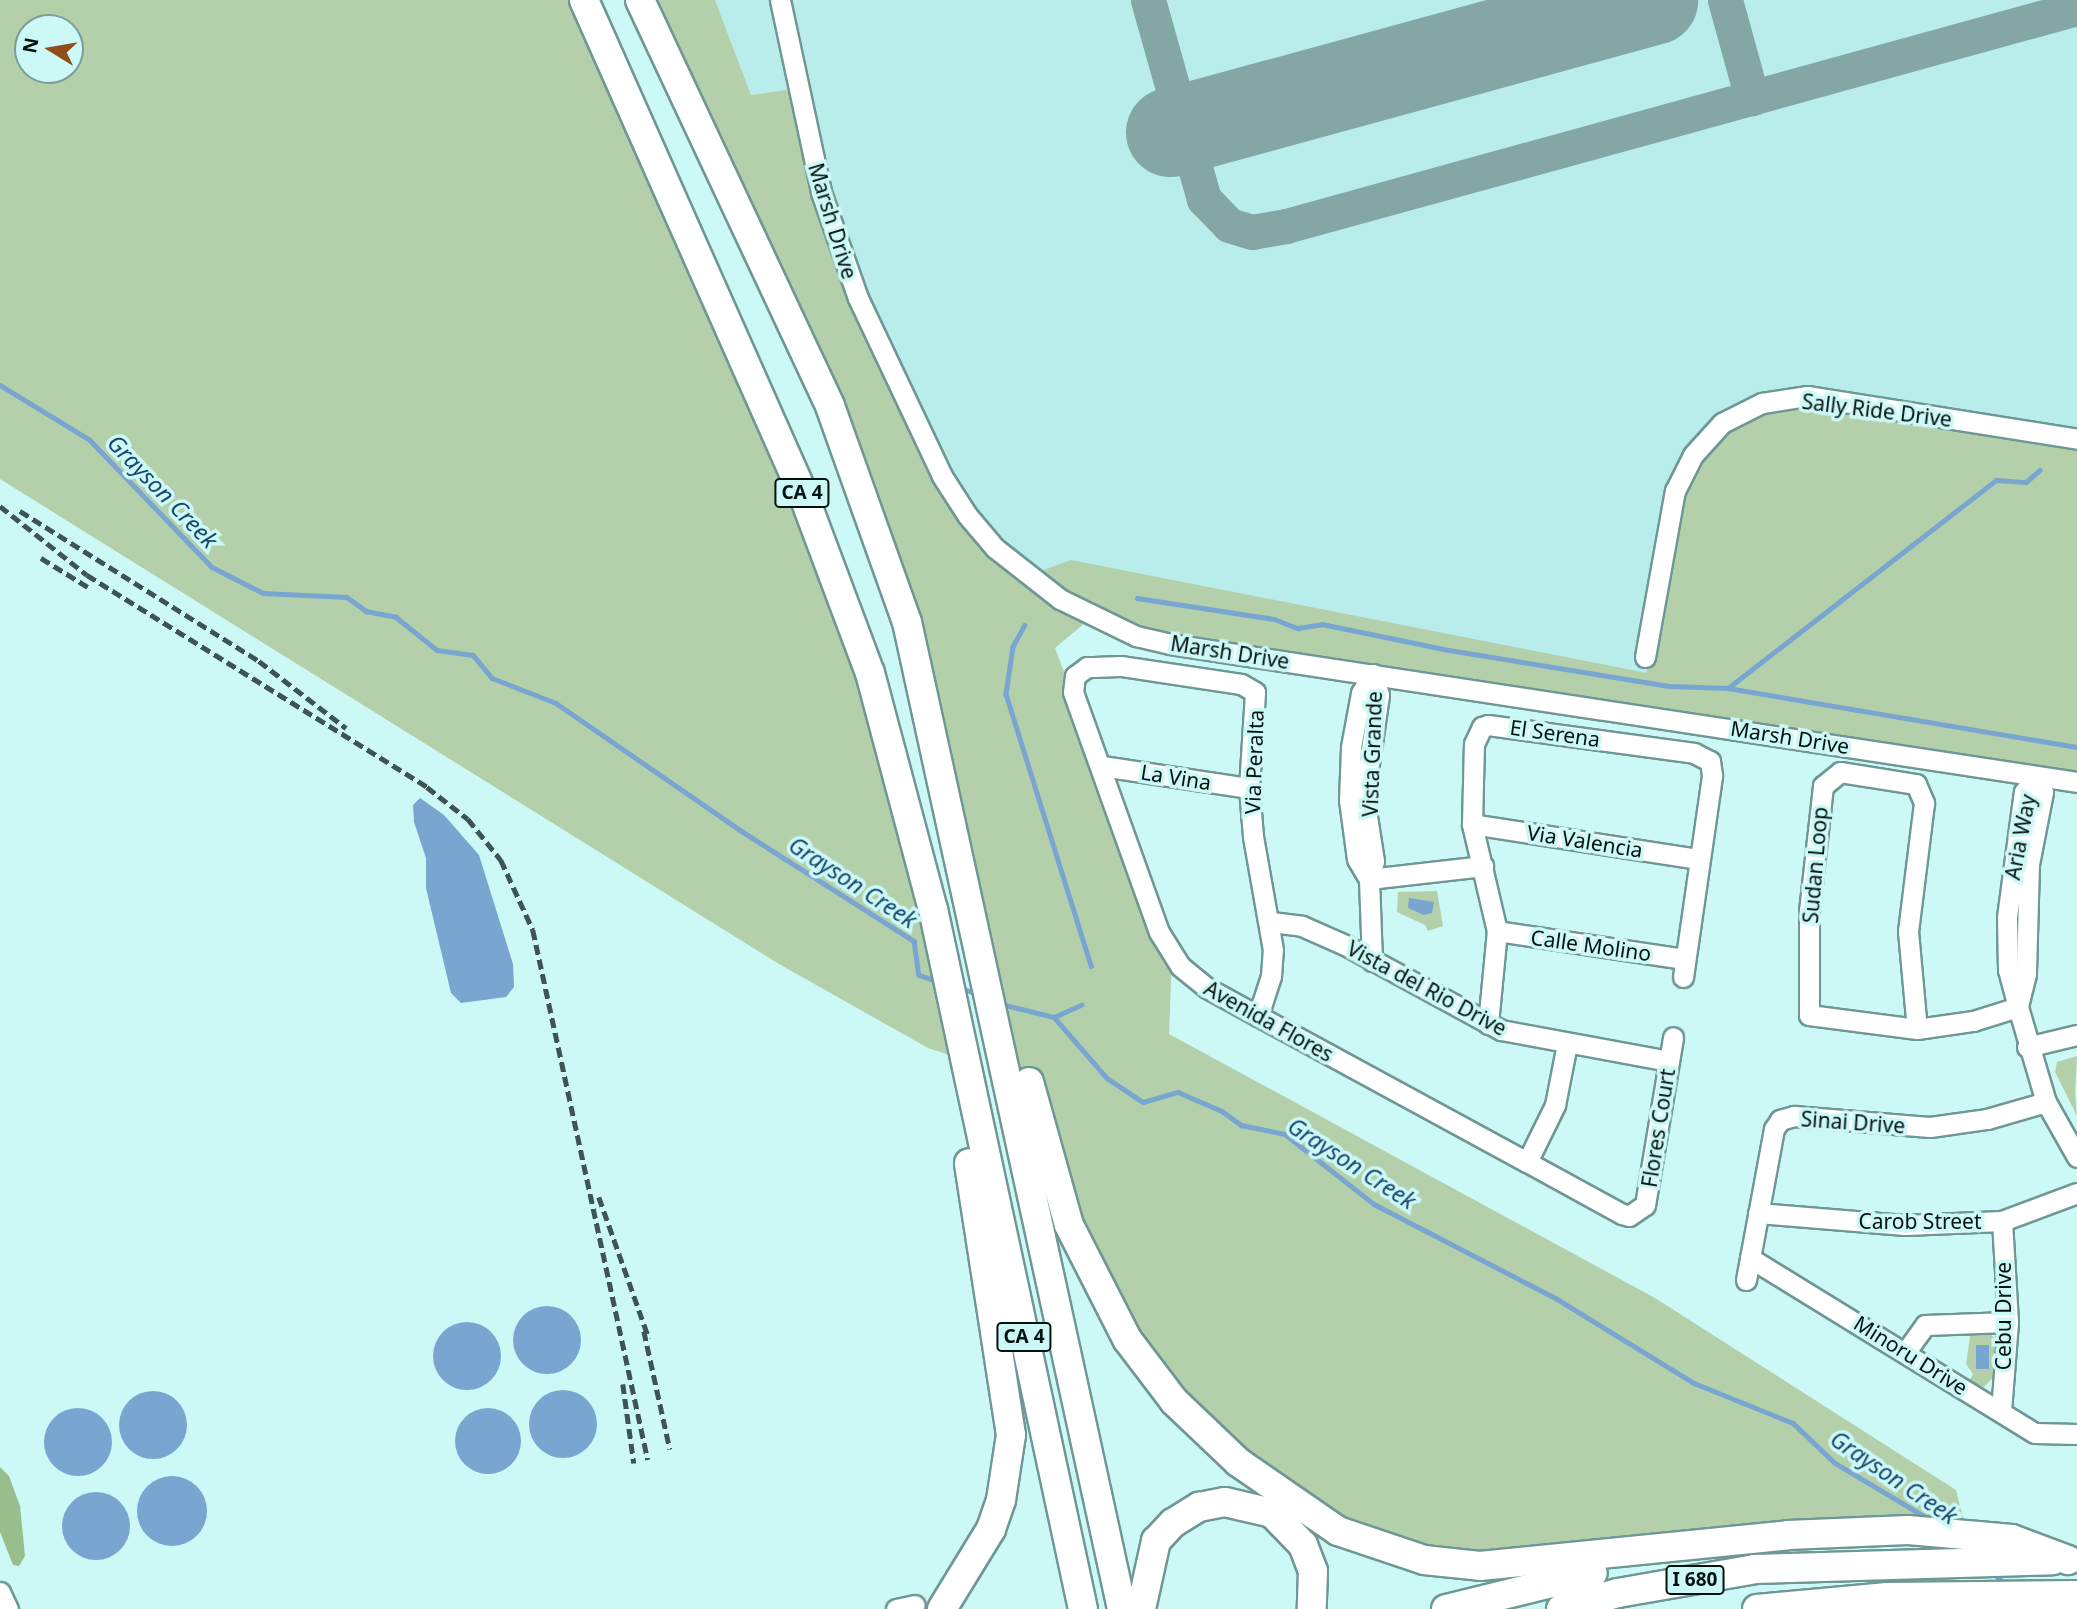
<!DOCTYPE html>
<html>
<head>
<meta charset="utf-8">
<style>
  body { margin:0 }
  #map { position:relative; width:2077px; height:1609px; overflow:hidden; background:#ccf8f6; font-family:"Noto Sans",sans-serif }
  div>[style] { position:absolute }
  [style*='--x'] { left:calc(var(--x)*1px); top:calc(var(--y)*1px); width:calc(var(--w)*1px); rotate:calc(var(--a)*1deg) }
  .built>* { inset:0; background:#b8edeb }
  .green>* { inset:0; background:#b4d0aa }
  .forest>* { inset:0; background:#99be8b }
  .water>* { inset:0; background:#79a5d1; transform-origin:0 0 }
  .round { border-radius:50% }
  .stream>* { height:4.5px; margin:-2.25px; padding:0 2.25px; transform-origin:2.25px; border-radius:2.25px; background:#79a5d1 }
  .taxiway>* { height:35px; margin:-17.5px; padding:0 17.5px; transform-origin:17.5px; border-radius:17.5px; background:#84a6a4 }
  .runway>* { height:89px; margin:-44.5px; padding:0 44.5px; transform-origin:44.5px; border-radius:44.5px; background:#84a6a4 }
  .roads { filter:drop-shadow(2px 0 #6e9795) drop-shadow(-2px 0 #6e9795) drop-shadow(0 2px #6e9795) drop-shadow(0 -2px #6e9795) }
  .minor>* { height:19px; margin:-9.5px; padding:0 9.5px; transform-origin:9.5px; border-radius:9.5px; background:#fff }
  .highway>* { height:28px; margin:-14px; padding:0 14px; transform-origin:14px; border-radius:14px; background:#fff }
  .rail>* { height:4.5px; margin-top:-2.25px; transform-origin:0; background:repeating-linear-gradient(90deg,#3d5453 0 10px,transparent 0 15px) }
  span { translate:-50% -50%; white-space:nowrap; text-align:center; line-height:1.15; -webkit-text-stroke:7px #ccf8f6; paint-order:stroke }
  .shield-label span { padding:2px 5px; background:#ccf8f6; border:2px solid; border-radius:5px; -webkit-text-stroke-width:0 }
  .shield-label { font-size:19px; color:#031110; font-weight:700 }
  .street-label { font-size:21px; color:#031110 }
  .water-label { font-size:23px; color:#174771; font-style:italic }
  .north { position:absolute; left:14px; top:14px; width:70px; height:70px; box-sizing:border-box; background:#ccf8f6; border:2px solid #7c9c9a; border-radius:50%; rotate:281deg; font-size:19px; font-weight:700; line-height:28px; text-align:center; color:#031110 }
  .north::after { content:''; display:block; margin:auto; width:24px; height:32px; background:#8e4d1a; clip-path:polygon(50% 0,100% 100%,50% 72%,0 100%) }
</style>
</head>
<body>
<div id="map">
  <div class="built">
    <i style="clip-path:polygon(715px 0,2077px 0,2077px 439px,1648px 673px,1092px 616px,967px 515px,858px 298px,799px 88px,751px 95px)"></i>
  </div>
  <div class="green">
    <i style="clip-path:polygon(evenodd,0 0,584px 0,870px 673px,965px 1060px,928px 1048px,779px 964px,0 479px,0 0,28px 28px,70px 28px,70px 70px,28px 70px,28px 28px)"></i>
    <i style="clip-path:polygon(643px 0,715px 0,751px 95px,799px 88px,821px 192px,942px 476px,1027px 576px,1071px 560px,1647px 673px,1645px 657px,1675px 491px,1722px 423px,1807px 396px,2077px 439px,2077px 781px,1170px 644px,1092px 617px,1055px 648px,1172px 957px,1169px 1034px,1655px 1298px,1956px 1490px,1967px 1533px,1527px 1564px,1387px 1550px,1174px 1401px,1025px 1146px,861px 481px)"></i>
    <i style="clip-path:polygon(1437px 891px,1443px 926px,1428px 931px,1425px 925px,1397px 912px,1398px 892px)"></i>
    <i style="clip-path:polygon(2077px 1056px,2075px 1092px,2077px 1116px,2055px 1072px,2057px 1062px)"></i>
    <i style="clip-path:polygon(1971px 1331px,1986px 1331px,1995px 1338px,1995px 1375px,1984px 1387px,1969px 1381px,1973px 1374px,1966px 1364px)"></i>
  </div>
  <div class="forest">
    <i style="clip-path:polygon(0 1467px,9px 1476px,20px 1506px,25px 1556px,19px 1566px,13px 1565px,0 1532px)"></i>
  </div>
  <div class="water">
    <i style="clip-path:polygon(420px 798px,444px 815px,479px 855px,513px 964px,514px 987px,506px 997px,461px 1003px,451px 993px,426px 888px,426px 858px,414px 822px,413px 805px)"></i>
    <i style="clip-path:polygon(1409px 898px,1434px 902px,1432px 913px,1424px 915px,1408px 908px)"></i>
    <i class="round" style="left:513px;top:1306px;width:68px;height:68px"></i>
    <i class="round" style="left:433px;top:1322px;width:68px;height:68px"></i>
    <i style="left:1976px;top:1345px;width:13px;height:24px"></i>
    <i class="round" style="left:529px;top:1390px;width:68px;height:68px"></i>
    <i class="round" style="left:119px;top:1391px;width:68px;height:68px"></i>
    <i class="round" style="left:455px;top:1408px;width:66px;height:66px"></i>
    <i class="round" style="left:44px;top:1408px;width:68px;height:68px"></i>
    <i class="round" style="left:137px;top:1476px;width:70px;height:70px"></i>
    <i class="round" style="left:62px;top:1492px;width:68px;height:68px"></i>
  </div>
  <div class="stream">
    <i style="--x:0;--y:385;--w:105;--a:31.4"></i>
    <i style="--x:90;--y:440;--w:176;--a:46.2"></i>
    <i style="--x:212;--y:567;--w:57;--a:27"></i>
    <i style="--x:263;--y:593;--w:84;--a:2.7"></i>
    <i style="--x:347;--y:597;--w:24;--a:36"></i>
    <i style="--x:366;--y:611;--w:31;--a:11"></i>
    <i style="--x:396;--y:617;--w:53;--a:38.8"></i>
    <i style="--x:437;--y:650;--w:36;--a:8"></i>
    <i style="--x:473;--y:655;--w:30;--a:50"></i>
    <i style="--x:492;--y:678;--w:69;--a:21.3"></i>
    <i style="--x:556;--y:703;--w:227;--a:34.6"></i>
    <i style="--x:743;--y:832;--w:203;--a:32.5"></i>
    <i style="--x:914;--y:941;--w:34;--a:82"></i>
    <i style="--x:919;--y:975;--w:19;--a:18"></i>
    <i style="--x:1137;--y:598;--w:139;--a:8.7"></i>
    <i style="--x:1274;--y:619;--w:26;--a:21"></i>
    <i style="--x:1298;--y:628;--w:24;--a:-9"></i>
    <i style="--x:1322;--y:624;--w:130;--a:11.6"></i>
    <i style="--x:1449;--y:650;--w:224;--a:9.3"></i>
    <i style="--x:1670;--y:686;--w:58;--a:2"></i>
    <i style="--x:1728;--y:688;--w:354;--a:9.6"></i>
    <i style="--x:1025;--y:625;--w:25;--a:119"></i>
    <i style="--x:1013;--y:647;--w:48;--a:98.5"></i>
    <i style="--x:1006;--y:694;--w:285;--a:72.6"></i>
    <i style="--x:1728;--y:688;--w:339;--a:-37.8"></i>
    <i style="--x:1996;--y:480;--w:30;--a:4"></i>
    <i style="--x:2026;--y:482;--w:18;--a:-41"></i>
    <i style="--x:959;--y:987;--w:19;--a:21"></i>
    <i style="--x:1001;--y:1004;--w:55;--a:13.8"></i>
    <i style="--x:1054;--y:1017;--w:81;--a:49"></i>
    <i style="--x:1107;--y:1078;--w:43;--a:33.7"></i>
    <i style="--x:1143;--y:1102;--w:36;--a:-16"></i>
    <i style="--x:1178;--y:1092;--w:48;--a:23.4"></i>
    <i style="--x:1222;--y:1111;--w:24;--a:36"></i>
    <i style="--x:1241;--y:1125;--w:45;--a:11.6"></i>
    <i style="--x:1285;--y:1134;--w:113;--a:38.2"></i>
    <i style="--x:1374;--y:1204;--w:206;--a:27.4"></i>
    <i style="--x:1557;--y:1299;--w:161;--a:31.5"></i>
    <i style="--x:1694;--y:1383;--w:107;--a:22"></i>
    <i style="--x:1793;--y:1423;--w:58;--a:43.6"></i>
    <i style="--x:1835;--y:1463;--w:115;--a:30.8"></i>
    <i style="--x:1054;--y:1017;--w:30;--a:-24"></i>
    <i style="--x:1993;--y:1573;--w:20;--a:41"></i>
  </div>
  <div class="taxiway">
    <i style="--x:1148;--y:0;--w:207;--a:74.3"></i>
    <i style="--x:1204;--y:199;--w:36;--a:46"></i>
    <i style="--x:1229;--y:225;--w:24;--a:17"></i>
    <i style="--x:1252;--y:232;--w:35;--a:-10"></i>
    <i style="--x:1286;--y:226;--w:820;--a:-15.41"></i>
    <i style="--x:1725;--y:0;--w:102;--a:74.6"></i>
  </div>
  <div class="runway">
    <i style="--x:1170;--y:132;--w:501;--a:-15.29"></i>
  </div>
  <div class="roads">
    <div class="minor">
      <i style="--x:780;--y:0;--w:196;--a:77.9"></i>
      <i style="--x:821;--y:192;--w:112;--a:70.8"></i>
      <i style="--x:858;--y:298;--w:197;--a:64.7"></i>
      <i style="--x:942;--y:476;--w:46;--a:57.3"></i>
      <i style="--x:967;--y:515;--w:43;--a:49.7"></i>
      <i style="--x:995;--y:548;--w:83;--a:38.1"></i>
      <i style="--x:1060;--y:599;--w:85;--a:26"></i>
      <i style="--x:1136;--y:636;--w:35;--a:13"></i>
      <i style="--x:1170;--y:644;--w:917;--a:8.65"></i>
      <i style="--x:1645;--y:657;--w:169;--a:-79.8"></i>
      <i style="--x:1675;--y:491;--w:40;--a:-63.4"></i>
      <i style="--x:1693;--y:455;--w:43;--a:-47.8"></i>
      <i style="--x:1722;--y:423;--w:45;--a:-26.6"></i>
      <i style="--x:1762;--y:403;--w:46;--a:-8.8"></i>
      <i style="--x:1807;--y:396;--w:273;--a:9"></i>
      <i style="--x:1373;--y:674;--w:22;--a:74"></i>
      <i style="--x:1379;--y:695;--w:76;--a:98.3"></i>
      <i style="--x:1368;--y:770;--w:40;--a:92.9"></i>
      <i style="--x:1366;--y:810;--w:52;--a:81.1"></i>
      <i style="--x:1374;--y:861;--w:19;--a:106"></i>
      <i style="--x:1369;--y:879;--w:23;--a:-121"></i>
      <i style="--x:1357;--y:859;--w:60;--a:-97.7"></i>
      <i style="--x:1349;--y:800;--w:53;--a:-87.8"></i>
      <i style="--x:1351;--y:747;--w:55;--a:-79.5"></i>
      <i style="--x:1361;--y:693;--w:22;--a:-58"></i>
      <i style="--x:1102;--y:766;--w:149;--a:8.5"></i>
      <i style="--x:1840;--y:772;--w:77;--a:9"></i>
      <i style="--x:1916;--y:784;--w:21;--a:67"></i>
      <i style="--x:1924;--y:803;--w:129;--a:97.1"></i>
      <i style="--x:1908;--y:931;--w:98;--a:84.8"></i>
      <i style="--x:1917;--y:1029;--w:109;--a:-172.6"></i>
      <i style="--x:1809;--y:1015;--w:104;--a:-90"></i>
      <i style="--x:1809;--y:911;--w:126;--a:-83.6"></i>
      <i style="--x:1823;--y:786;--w:22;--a:-39"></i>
      <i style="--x:2036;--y:776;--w:17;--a:66"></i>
      <i style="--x:2043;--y:792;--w:73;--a:101"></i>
      <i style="--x:2029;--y:864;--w:110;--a:91.6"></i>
      <i style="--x:2026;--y:974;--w:34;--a:104"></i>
      <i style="--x:2018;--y:1007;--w:38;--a:-105"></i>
      <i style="--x:2008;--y:970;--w:53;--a:-91.1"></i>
      <i style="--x:2007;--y:917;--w:126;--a:-82.3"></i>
      <i style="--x:2024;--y:792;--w:20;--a:-53"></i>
      <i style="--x:1472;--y:824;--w:230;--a:8.8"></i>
      <i style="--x:1271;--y:922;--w:31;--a:7"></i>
      <i style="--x:1302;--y:926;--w:47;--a:23.8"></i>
      <i style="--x:1345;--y:945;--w:178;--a:28.6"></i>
      <i style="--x:1501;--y:1030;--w:170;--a:10.5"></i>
      <i style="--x:1497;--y:931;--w:190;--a:8.5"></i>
      <i style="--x:1372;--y:961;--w:82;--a:-92.1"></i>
      <i style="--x:1369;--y:879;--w:115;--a:-6.5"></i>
      <i style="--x:1258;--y:1016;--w:42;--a:-72"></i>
      <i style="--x:1271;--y:976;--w:26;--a:-86"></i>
      <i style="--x:1273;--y:950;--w:116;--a:-100"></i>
      <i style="--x:1253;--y:836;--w:48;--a:-94.8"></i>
      <i style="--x:1249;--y:788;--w:96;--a:-86.4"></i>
      <i style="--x:1255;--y:692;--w:16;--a:-150"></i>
      <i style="--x:1241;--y:684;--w:122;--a:-171.5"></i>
      <i style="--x:1120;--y:666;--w:33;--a:178"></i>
      <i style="--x:1087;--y:667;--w:15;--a:143"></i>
      <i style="--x:1075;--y:676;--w:16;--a:97"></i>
      <i style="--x:1073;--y:692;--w:255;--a:70.3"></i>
      <i style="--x:1159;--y:932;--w:40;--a:58"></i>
      <i style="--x:1180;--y:966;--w:35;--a:39"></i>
      <i style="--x:1207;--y:988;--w:58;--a:28.8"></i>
      <i style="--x:1258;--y:1016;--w:306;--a:28.5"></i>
      <i style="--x:1527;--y:1162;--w:108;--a:28.7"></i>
      <i style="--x:1622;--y:1214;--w:7;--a:16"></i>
      <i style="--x:1629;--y:1216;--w:19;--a:-35"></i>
      <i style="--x:1645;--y:1205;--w:170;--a:-80.5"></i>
      <i style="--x:1488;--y:1024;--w:93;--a:-84.5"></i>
      <i style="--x:1497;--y:931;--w:110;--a:-103.2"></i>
      <i style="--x:1472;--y:824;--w:80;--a:-88.6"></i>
      <i style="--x:1474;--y:744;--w:19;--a:-65"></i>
      <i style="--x:1482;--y:727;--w:6;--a:-18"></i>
      <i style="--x:1488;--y:725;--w:208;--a:7.7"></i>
      <i style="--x:1694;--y:753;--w:18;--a:27"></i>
      <i style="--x:1710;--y:761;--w:15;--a:82"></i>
      <i style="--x:1712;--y:776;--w:203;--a:98.2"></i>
      <i style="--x:1917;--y:1029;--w:57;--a:-8.1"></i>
      <i style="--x:1973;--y:1021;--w:47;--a:-17.3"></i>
      <i style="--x:2018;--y:1007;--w:99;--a:73.6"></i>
      <i style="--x:2046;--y:1102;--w:63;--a:60.6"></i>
      <i style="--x:2027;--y:1047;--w:51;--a:-13.5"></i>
      <i style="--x:1527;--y:1162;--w:64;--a:-63.8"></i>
      <i style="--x:1555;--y:1105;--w:62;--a:-78.9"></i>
      <i style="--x:1758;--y:1213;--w:147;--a:4.7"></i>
      <i style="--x:1905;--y:1225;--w:97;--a:-2.4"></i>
      <i style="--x:2002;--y:1221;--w:80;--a:-20.5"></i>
      <i style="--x:1750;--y:1258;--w:334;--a:31.6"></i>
      <i style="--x:2035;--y:1433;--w:42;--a:1.4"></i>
      <i style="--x:1746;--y:1280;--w:154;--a:-79.5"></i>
      <i style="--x:1774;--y:1129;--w:11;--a:-56"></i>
      <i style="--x:1780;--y:1120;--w:15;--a:-16"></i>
      <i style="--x:1794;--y:1116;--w:136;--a:4.6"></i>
      <i style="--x:1930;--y:1127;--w:58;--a:-8"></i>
      <i style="--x:1987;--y:1119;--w:61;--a:-16.1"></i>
      <i style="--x:1907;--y:1350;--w:31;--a:-54"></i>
      <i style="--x:1925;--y:1325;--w:83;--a:-2.1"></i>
      <i style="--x:2001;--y:1411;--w:89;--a:-85.5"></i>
      <i style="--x:2008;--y:1322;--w:101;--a:-93.4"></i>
      <i style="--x:0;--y:1592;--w:19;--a:65"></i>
      <i style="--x:896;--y:1609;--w:19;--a:-12"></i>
    </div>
    <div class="highway">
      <i style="--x:584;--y:0;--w:540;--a:66.09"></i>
      <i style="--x:803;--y:494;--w:191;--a:69.5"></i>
      <i style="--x:870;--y:673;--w:244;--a:75.1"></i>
      <i style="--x:933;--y:909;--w:716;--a:77.91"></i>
      <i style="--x:640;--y:0;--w:448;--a:64.9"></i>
      <i style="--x:830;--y:406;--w:229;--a:70.4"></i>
      <i style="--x:907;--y:622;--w:1010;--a:77.71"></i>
      <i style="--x:1029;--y:1082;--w:148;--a:74.4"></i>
      <i style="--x:1069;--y:1225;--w:128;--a:63"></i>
      <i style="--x:1127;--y:1339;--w:78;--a:52.8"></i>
      <i style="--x:1174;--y:1401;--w:88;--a:43.6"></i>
      <i style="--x:1238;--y:1462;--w:121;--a:34.6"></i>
      <i style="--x:1338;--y:1531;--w:91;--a:18.6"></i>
      <i style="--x:1424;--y:1560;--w:56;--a:6.1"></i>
      <i style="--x:1480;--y:1566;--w:310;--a:-5.7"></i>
      <i style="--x:1788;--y:1535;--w:120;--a:-2.4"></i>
      <i style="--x:1908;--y:1530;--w:104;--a:4.9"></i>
      <i style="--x:2012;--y:1539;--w:60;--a:20.6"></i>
      <i style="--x:942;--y:1609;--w:94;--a:-58.5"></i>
      <i style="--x:991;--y:1529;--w:31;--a:-71"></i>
      <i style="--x:1001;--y:1500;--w:66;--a:-81.3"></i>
      <i style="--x:1011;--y:1435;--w:275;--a:-98.8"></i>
      <i style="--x:1141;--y:1609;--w:70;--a:-77.6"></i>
      <i style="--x:1156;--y:1541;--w:25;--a:-47"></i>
      <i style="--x:1173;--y:1523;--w:31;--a:-32"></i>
      <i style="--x:1199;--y:1507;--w:26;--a:-11"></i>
      <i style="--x:1225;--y:1502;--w:48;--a:13.2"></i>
      <i style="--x:1272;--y:1513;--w:45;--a:45.9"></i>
      <i style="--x:1303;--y:1545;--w:28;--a:69"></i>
      <i style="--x:1313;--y:1571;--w:38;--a:92"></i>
      <i style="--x:1446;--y:1609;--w:151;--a:-13.8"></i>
      <i style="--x:1561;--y:1609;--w:59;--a:-15.7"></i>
      <i style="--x:1618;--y:1593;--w:139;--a:-9.9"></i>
      <i style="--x:1755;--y:1569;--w:298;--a:-1.7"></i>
      <i style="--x:1757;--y:1609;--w:131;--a:-5.3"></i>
      <i style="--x:1887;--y:1597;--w:190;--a:-0.6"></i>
    </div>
  </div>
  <div class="rail">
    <i style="--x:0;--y:506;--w:111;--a:38.4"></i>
    <i style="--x:87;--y:575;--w:401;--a:31.9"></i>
    <i style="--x:427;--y:787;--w:52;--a:38"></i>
    <i style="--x:468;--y:819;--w:53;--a:51.2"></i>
    <i style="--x:501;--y:860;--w:77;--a:65.4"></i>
    <i style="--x:533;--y:930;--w:542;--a:77.76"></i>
    <i style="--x:20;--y:511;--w:282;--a:32.1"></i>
    <i style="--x:259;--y:661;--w:110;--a:37.6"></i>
    <i style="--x:41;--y:558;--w:55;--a:31.7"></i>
    <i style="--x:599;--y:1197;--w:150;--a:70.5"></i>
    <i style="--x:644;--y:1331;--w:121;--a:77.6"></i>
    <i style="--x:623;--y:1384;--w:80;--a:82.1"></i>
  </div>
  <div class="shield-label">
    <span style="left:802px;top:493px">CA 4</span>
    <span style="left:1024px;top:1337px">CA 4</span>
    <span style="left:1695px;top:1580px">I 680</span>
  </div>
  <div class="street-label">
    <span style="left:833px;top:221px;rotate:73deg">Marsh Drive</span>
    <span style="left:1877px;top:410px;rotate:7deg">Sally Ride Drive</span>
    <span style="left:1230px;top:652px;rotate:9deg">Marsh Drive</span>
    <span style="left:1555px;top:733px;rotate:8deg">El Serena</span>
    <span style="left:1790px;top:737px;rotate:9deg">Marsh Drive</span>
    <span style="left:1372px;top:754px;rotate:-88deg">Vista Grande</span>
    <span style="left:1254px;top:762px;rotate:-88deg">Via Peralta</span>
    <span style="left:1176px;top:777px;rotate:9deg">La Vina</span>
    <span style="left:2020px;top:837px;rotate:-79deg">Aria Way</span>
    <span style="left:1585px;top:841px;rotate:9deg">Via Valencia</span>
    <span style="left:1815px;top:865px;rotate:-85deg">Sudan Loop</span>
    <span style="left:1591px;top:945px;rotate:8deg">Calle Molino</span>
    <span style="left:1427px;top:988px;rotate:28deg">Vista del Rio Drive</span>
    <span style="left:1269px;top:1021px;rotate:29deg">Avenida Flores</span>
    <span style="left:1853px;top:1122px;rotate:4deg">Sinai Drive</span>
    <span style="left:1658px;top:1128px;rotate:-81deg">Flores Court</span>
    <span style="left:1920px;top:1221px">Carob Street</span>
    <span style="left:2003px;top:1316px;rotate:-90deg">Cebu Drive</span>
    <span style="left:1911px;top:1355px;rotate:32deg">Minoru Drive</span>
  </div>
  <div class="water-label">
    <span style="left:163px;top:491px;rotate:46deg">Grayson Creek</span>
    <span style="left:853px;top:882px;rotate:33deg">Grayson Creek</span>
    <span style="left:1352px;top:1163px;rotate:33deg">Grayson Creek</span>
    <span style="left:1894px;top:1477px;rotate:34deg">Grayson Creek</span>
  </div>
  <div class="north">N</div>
</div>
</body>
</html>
